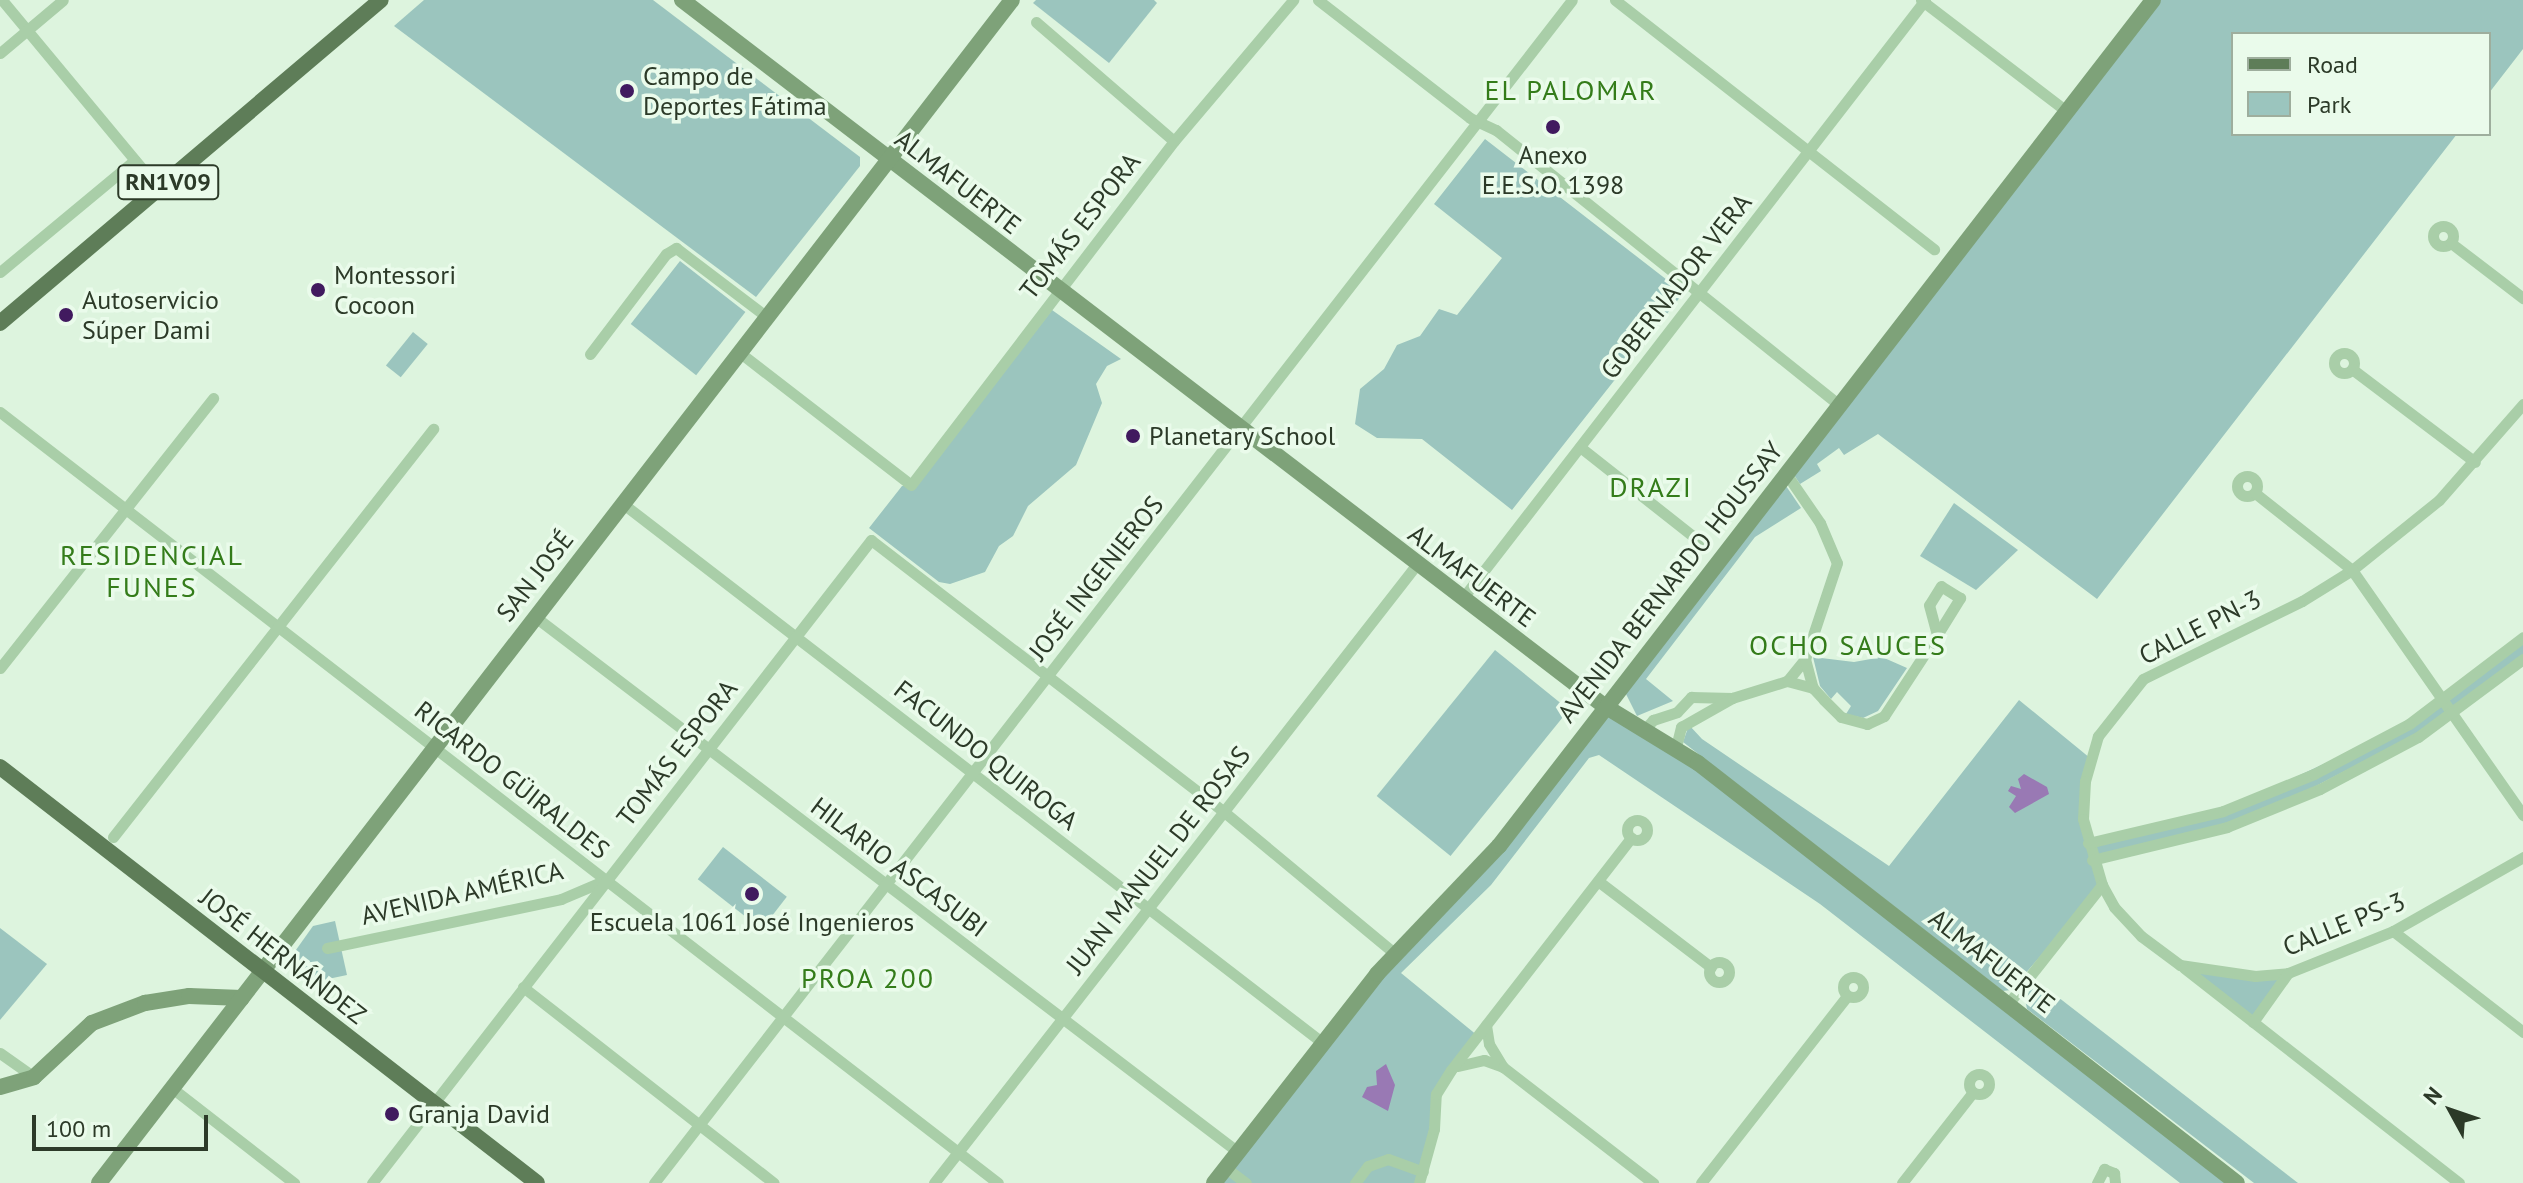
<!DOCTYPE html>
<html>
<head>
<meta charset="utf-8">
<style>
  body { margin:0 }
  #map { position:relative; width:2523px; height:1183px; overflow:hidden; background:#ddf4de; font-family:"PT Sans",sans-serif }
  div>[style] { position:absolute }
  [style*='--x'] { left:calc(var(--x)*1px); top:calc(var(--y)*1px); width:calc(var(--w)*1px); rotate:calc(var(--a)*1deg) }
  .green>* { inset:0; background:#9bc5be; transform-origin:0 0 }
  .water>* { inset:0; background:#9979b4 }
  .street>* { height:11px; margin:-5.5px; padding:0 5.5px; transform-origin:5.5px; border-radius:5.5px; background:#a9cea8 }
  .street>.ring { margin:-5.5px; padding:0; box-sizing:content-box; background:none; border:11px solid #a9cea8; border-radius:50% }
  .secondary>* { height:16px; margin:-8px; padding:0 8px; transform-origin:8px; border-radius:8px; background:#7ea279 }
  .primary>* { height:16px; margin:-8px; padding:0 8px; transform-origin:8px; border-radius:8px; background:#5e7d58 }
  .dots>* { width:22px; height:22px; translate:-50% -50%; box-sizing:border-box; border:4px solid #eafbeb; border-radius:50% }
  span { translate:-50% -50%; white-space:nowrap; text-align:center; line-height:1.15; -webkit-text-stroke:7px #eafbeb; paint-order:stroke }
  .shield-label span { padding:2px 6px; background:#eafbeb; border:2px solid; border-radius:6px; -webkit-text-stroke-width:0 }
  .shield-label { font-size:24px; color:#2c3a28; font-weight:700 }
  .poi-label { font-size:26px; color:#2c3a28 }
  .left { translate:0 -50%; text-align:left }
  .street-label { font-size:26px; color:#2c3a28 }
  .neighbourhood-label { font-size:28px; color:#347c1a; letter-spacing:2px }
  .legend { position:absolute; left:2231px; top:32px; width:260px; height:104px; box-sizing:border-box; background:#eafbeb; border:2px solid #9eae9d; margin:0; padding:10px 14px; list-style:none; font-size:24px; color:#2c3a28 }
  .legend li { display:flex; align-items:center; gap:16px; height:40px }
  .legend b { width:40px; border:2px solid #9eae9d }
  .north { position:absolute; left:2411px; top:1071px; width:80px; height:80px; -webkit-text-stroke:6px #eafbeb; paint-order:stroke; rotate:310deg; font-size:22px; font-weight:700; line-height:32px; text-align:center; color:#2c3a28 }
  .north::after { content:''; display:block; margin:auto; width:28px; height:36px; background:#2c3a28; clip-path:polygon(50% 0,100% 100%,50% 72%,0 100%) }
  .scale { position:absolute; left:32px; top:1115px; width:176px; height:36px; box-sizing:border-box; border:4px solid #2c3a28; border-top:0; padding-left:10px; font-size:24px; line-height:28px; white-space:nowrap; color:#2c3a28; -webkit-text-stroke:6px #eafbeb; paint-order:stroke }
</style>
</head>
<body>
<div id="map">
  <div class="green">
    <i style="clip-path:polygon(424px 0,653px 0,860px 157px,860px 166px,756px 297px,394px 26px)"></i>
    <i style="clip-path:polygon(1036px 0,1154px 0,1157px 3px,1109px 63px,1033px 3px)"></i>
    <i style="clip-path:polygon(2153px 0,2523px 0,2523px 49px,2489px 93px,2489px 34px,2233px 34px,2233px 134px,2457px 134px,2097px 599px,1878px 434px,1844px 455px,1839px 448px,1817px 464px,1821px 471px,1800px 484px,1792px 472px)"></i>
    <i style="clip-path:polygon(1485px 139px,1680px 290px,1681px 296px,1512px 510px,1422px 439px,1377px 438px,1355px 424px,1360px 389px,1384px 369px,1397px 345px,1420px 336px,1439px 309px,1457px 315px,1502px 258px,1434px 204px)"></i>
    <i style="left:680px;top:261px;width:83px;height:80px;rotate:38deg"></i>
    <i style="clip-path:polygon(1052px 310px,1121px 359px,1107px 366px,1096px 384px,1102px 403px,1076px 465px,1028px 506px,1013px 536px,999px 546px,985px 572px,950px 584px,939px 582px,869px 528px,902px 486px,916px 486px)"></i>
    <i style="left:413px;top:332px;width:19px;height:43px;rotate:39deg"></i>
    <i style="clip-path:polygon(1784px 483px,1801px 508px,1755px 537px,1646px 679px,1673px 701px,1637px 716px,1624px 690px)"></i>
    <i style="clip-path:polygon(1954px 503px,2018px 550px,1976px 590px,1920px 556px)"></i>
    <i style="clip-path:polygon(2523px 637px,2523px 659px,2451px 716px,2264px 813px,2092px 860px,2102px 885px,2011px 990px,2003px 991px,1683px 742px,1689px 725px,1702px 739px,1889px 866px,2019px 700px,2090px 758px,2087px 843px,2223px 811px,2409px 724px)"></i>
    <i style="left:1495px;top:650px;width:95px;height:188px;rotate:39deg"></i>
    <i style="clip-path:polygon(1813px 657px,1854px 662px,1882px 657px,1907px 668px,1878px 711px,1863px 718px,1846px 714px,1851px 706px,1837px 692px,1831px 699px,1820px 686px)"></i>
    <i style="clip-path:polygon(1603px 705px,1621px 712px,2237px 1183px,2180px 1183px,1820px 904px,1599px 755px,1589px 758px,1491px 885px,1401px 973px,1478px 1036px,1436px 1094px,1419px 1183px,1214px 1183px,1377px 974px,1427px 927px)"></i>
    <i style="left:723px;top:847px;width:81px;height:41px;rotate:38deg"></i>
    <i style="clip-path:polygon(335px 921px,347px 975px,309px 983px,286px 964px,313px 926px)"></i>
    <i style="clip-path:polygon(0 928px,47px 964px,0 1020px)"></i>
    <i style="clip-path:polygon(2180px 965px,2207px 971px,2288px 973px,2253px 1022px)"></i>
    <i style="clip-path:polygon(2036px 980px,2298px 1183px,2254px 1183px,2027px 1009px,2025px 999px)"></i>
  </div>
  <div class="water">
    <i style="clip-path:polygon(2024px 774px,2047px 787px,2049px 794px,2015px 813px,2009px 807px,2016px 796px,2008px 791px,2011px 786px,2021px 789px,2018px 779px)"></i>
    <i style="clip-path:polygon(1386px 1064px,1395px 1085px,1388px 1111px,1362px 1097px,1367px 1087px,1377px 1085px,1376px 1071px)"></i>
  </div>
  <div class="street">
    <i style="--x:2;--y:0;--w:246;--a:50.3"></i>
    <i style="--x:1318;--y:0;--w:192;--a:37.8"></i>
    <i style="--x:1470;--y:118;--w:29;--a:25"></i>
    <i style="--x:1496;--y:130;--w:438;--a:38.7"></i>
    <i style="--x:1615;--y:0;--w:405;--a:38"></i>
    <i style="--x:1921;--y:0;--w:183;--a:37.4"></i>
    <i style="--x:1036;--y:22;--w:182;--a:40.8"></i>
    <i style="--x:0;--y:53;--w:82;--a:-40.1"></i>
    <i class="ring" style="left:2433px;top:226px;width:9px;height:9px"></i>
    <i style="--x:2451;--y:243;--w:91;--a:37.4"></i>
    <i style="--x:0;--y:272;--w:175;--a:-39.7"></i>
    <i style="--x:739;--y:352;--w:217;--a:37.7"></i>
    <i style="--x:911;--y:485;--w:433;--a:-52.6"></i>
    <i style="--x:1174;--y:141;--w:185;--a:-49.8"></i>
    <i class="ring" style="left:2334px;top:353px;width:9px;height:9px"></i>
    <i style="--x:590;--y:354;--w:126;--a:-52.8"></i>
    <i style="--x:666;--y:254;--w:12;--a:-31"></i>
    <i style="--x:676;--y:248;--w:114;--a:37.2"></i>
    <i style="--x:2352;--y:369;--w:154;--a:37.1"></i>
    <i style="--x:2523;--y:404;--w:128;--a:131.2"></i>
    <i style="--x:2439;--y:500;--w:112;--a:141.2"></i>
    <i style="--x:2352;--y:570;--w:59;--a:148.2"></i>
    <i style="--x:2302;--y:601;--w:177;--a:153.9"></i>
    <i style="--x:2143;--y:679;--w:73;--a:128.3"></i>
    <i style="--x:2098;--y:736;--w:47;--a:106.1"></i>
    <i style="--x:2085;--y:781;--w:38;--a:93"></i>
    <i style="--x:2083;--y:819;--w:69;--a:73.9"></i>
    <i style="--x:2102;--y:885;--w:25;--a:61"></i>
    <i style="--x:2114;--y:907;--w:40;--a:47"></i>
    <i style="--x:2141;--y:936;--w:49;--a:36.6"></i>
    <i style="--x:2180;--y:965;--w:76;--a:8.3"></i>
    <i style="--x:2255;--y:976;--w:33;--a:-5"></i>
    <i style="--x:2288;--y:973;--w:113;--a:-21.8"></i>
    <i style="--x:2393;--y:931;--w:150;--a:-29.6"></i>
    <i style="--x:0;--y:412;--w:1261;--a:37.69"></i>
    <i style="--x:1580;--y:447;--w:157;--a:38.3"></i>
    <i style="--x:1785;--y:472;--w:62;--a:55.5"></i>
    <i style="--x:1820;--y:523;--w:43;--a:67"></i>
    <i style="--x:1837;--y:563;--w:101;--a:108.4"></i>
    <i style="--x:1805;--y:659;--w:28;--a:129"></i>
    <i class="ring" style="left:2237px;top:476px;width:9px;height:9px"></i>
    <i style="--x:2255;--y:493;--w:124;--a:38.4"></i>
    <i style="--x:2352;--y:570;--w:299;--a:55.1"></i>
    <i style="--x:622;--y:503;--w:885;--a:37.61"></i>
    <i style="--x:1462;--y:599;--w:757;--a:-52.3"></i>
    <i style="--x:534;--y:616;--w:885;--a:37.28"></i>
    <i style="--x:1805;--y:659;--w:30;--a:75"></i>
    <i style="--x:1813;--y:688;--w:16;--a:47"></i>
    <i style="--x:1824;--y:700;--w:24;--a:45"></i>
    <i style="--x:1841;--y:717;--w:27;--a:15"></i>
    <i style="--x:1867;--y:724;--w:19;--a:-25"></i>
    <i style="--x:1884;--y:716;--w:97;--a:-56.8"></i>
    <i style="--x:1937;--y:635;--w:44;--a:-58.1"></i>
    <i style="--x:1960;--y:598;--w:22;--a:-148"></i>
    <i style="--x:1941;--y:586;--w:22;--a:122"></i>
    <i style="--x:1929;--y:605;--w:31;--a:75"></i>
    <i style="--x:0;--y:668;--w:344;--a:-51.7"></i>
    <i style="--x:1646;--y:728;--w:11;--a:-49"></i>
    <i style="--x:1653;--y:720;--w:25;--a:-18"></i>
    <i style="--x:1677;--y:712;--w:21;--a:-47"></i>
    <i style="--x:1691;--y:697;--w:41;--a:1.4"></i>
    <i style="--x:1676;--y:747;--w:21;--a:-76"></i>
    <i style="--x:1681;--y:727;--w:59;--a:-29.6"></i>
    <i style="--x:1732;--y:698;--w:58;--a:-17.2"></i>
    <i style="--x:1787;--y:681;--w:27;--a:15"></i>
    <i class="ring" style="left:1627px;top:820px;width:9px;height:9px"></i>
    <i style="--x:113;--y:837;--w:519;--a:-51.89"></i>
    <i style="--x:2088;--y:843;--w:139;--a:-13.3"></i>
    <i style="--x:2223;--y:811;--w:98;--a:-22.1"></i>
    <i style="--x:2314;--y:774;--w:107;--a:-27.8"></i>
    <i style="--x:2409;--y:724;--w:143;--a:-37.3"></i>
    <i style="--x:2092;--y:860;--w:139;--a:-13.7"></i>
    <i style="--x:2227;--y:827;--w:100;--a:-22.2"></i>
    <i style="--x:2320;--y:789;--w:111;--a:-28"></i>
    <i style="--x:2418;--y:737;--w:131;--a:-36.6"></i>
    <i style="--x:1598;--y:881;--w:142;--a:37.3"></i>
    <i style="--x:2393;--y:931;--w:165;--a:37.8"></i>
    <i style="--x:327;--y:948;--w:239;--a:-11.8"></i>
    <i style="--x:561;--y:899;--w:49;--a:-22.9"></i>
    <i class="ring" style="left:1709px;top:962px;width:9px;height:9px"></i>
    <i style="--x:2184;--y:968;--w:349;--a:38"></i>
    <i class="ring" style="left:1843px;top:977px;width:9px;height:9px"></i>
    <i style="--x:523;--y:987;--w:318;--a:38"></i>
    <i style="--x:2008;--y:1004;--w:152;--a:-51.7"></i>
    <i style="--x:2253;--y:1022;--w:60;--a:-54.5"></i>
    <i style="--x:1486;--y:1025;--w:19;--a:81"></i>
    <i style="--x:1489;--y:1044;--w:27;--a:59"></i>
    <i style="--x:0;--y:1053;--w:42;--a:35.2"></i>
    <i style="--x:1458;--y:1066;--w:27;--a:-13"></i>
    <i style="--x:1484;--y:1060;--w:20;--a:20"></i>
    <i style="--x:1503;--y:1067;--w:190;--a:37.7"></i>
    <i class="ring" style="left:1969px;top:1074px;width:9px;height:9px"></i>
    <i style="--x:172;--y:1088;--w:155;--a:37.9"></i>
    <i style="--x:1226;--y:1168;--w:25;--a:37"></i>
    <i style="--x:372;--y:1183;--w:814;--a:-52.19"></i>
    <i style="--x:871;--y:540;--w:444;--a:37.6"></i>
    <i style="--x:1223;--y:811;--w:224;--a:39.7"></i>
    <i style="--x:654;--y:1183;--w:1497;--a:-52.19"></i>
    <i style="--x:934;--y:1183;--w:785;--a:-52.04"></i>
    <i style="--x:1355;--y:1183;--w:21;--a:-53"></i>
    <i style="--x:1368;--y:1166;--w:21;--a:-19"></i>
    <i style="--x:1388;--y:1159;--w:37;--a:20"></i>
    <i style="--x:1419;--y:1183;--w:56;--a:-74.5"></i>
    <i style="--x:1434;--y:1129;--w:35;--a:-87"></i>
    <i style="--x:1436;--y:1094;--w:28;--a:-58"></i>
    <i style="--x:1451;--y:1070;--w:294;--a:-52.2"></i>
    <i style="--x:1701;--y:1183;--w:237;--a:-52"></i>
    <i style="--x:1902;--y:1183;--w:115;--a:-52"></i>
    <i style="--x:2097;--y:1183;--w:16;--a:-63"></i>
    <i style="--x:2104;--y:1169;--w:11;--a:22"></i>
    <i style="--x:2114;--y:1173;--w:10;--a:84"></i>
  </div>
  <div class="secondary">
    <i style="--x:682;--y:0;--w:1160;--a:37.43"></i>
    <i style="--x:1603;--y:705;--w:111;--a:31.4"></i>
    <i style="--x:1698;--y:763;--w:683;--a:37.93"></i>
    <i style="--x:0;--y:1087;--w:35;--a:-16"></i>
    <i style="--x:34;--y:1077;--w:79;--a:-43"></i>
    <i style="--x:92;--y:1023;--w:57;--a:-20.7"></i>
    <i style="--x:145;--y:1003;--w:45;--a:-9"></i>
    <i style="--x:189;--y:996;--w:53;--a:2.2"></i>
    <i style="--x:99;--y:1183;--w:1494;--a:-52.34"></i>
    <i style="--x:1214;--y:1183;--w:265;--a:-52"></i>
    <i style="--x:1377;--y:974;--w:177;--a:-46.4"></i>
    <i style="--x:1499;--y:846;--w:1069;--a:-52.29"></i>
  </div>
  <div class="primary">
    <i style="--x:0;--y:323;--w:499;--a:-40.3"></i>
    <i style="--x:0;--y:767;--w:679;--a:37.76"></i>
  </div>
  <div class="dots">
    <i style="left:627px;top:91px;background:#411a5f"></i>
    <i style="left:1553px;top:127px;background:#411a5f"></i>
    <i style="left:318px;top:290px;background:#411a5f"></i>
    <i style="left:66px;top:315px;background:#411a5f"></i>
    <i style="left:1133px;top:436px;background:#411a5f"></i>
    <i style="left:752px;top:894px;background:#411a5f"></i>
    <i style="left:392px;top:1114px;background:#411a5f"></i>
  </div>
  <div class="shield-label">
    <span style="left:168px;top:182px">RN1V09</span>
  </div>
  <div class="poi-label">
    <span class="left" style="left:643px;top:91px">Campo de<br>Deportes Fátima</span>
    <span style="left:1553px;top:170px">Anexo<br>E.E.S.O. 1398</span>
    <span class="left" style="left:334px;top:290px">Montessori<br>Cocoon</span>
    <span class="left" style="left:82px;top:315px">Autoservicio<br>Súper Dami</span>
    <span class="left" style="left:1149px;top:436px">Planetary School</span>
    <span style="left:752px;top:922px">Escuela 1061 José Ingenieros</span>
    <span class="left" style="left:408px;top:1114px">Granja David</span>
  </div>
  <div class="street-label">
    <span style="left:958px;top:182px;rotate:38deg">ALMAFUERTE</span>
    <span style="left:1080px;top:226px;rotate:-52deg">TOMÁS ESPORA</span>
    <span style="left:1676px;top:286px;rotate:-52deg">GOBERNADOR VERA</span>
    <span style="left:535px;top:576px;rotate:-52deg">SAN JOSÉ</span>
    <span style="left:1472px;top:576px;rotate:37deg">ALMAFUERTE</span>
    <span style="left:1096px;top:578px;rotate:-52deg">JOSÉ INGENIEROS</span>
    <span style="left:1670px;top:582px;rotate:-52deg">AVENIDA BERNARDO HOUSSAY</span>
    <span style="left:2200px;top:627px;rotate:-27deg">CALLE PN-3</span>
    <span style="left:677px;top:753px;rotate:-52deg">TOMÁS ESPORA</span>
    <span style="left:986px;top:755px;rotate:38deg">FACUNDO QUIROGA</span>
    <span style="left:512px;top:780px;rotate:38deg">RICARDO GÜIRALDES</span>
    <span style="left:1158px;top:860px;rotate:-52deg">JUAN MANUEL DE ROSAS</span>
    <span style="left:899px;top:867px;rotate:37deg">HILARIO ASCASUBI</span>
    <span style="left:462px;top:893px;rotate:-13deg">AVENIDA AMÉRICA</span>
    <span style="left:2344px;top:924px;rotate:-22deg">CALLE PS-3</span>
    <span style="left:283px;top:956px;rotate:38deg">JOSÉ HERNÁNDEZ</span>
    <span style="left:1992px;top:961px;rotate:38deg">ALMAFUERTE</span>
  </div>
  <div class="neighbourhood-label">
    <span style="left:1571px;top:90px">EL PALOMAR</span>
    <span style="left:1651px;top:487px">DRAZI</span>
    <span style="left:152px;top:571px">RESIDENCIAL<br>FUNES</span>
    <span style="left:1848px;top:645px">OCHO SAUCES</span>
    <span style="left:868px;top:978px">PROA 200</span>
  </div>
  <ul class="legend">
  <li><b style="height:10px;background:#5e7d58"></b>Road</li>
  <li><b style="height:22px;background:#9bc5be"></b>Park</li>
  </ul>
  <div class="north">N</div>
  <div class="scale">100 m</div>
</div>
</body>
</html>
